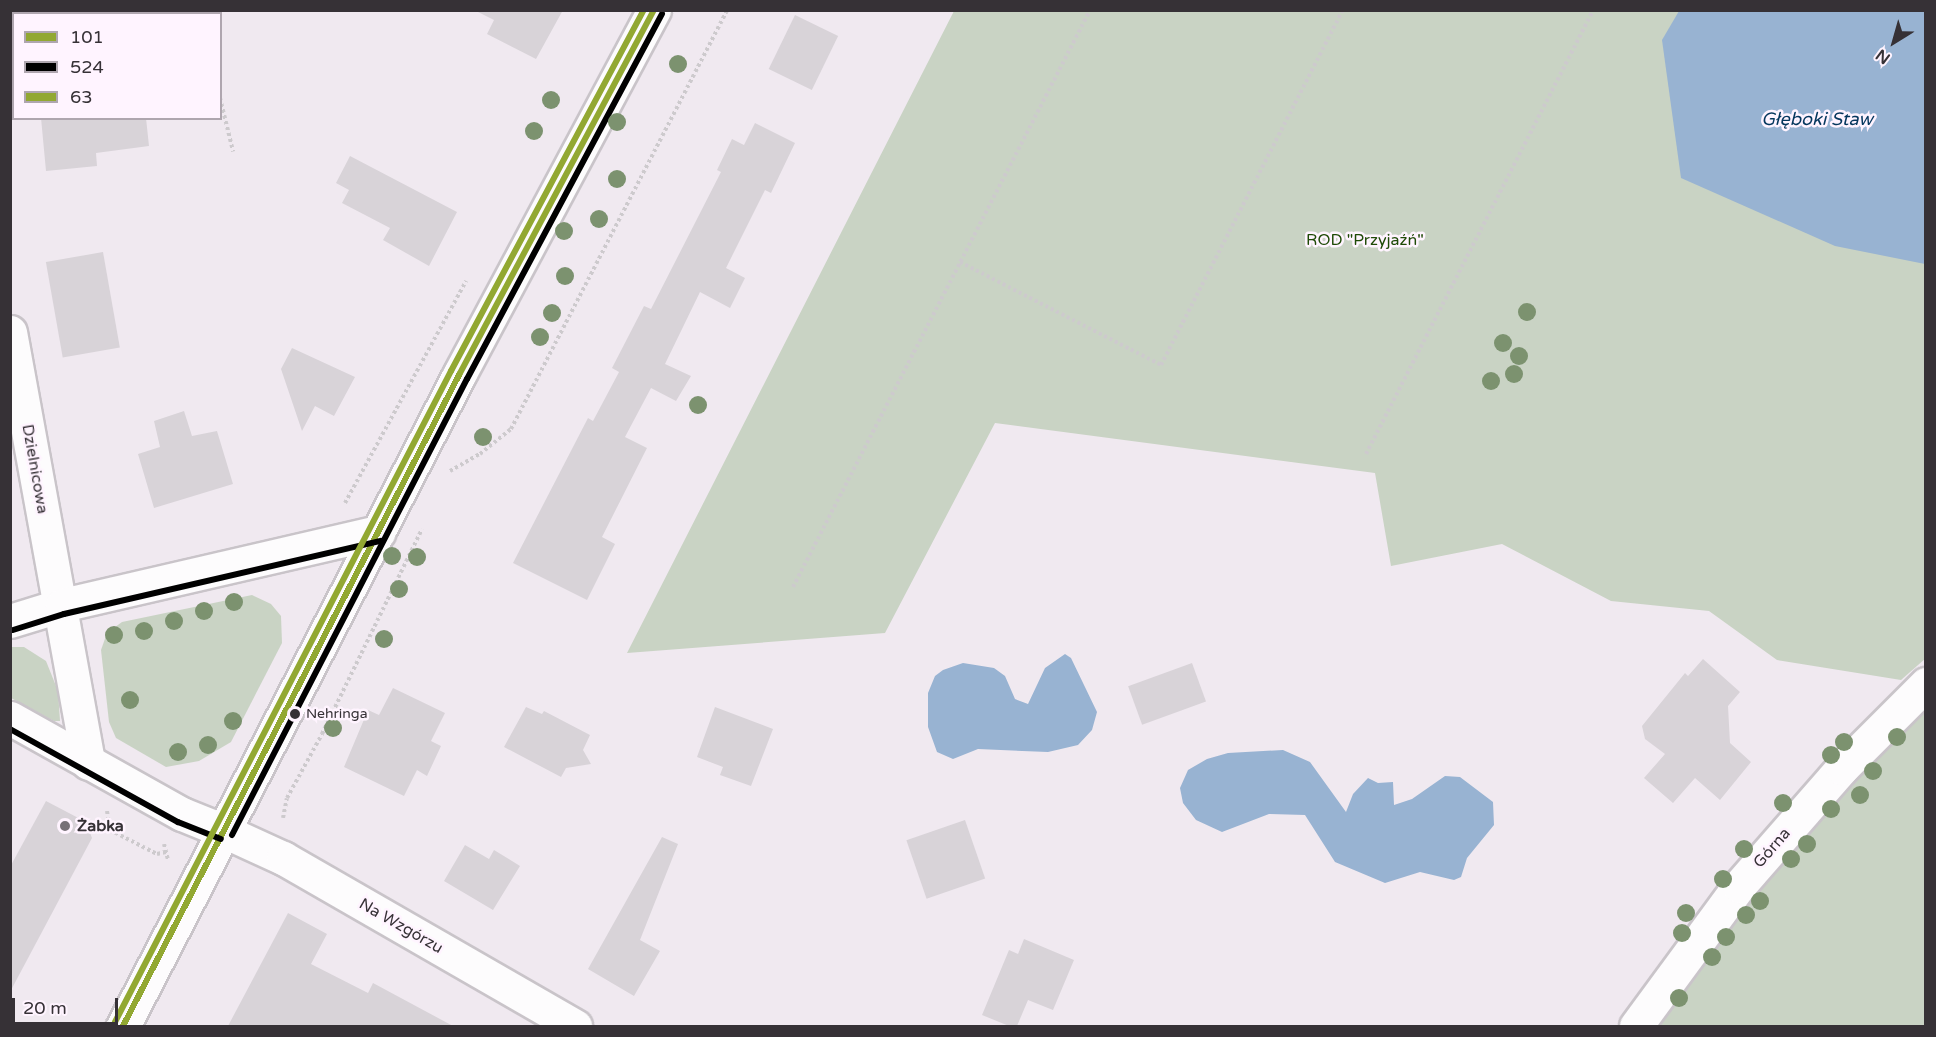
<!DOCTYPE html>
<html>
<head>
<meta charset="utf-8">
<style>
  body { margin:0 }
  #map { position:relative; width:1936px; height:1037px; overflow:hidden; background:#f0e9f0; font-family:"Varela Round",sans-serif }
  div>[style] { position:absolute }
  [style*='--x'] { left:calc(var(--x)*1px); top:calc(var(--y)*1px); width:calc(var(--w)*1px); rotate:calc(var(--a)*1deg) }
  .green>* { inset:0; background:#c9d3c4 }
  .water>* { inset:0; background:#98b3d2 }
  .building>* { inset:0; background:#d8d3d8; transform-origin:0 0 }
  .path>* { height:4px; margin-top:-2px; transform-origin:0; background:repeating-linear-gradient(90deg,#cdcacd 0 3px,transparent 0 6px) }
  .roads { filter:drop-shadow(2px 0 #c9c4c9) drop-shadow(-2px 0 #c9c4c9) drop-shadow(0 2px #c9c4c9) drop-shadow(0 -2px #c9c4c9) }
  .minor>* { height:33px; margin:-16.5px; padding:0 16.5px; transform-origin:16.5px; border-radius:16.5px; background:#fdfcfd }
  .tertiary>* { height:33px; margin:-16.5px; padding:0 16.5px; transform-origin:16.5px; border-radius:16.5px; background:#fdfcfd }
  .bus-1>* { height:6px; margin:-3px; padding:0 3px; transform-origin:3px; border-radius:3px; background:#92a832 }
  .bus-2>* { height:6px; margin:-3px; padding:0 3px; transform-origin:3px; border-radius:3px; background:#000 }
  .bus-3>* { height:6px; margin:-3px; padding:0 3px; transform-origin:3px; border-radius:3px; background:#92a832 }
  .trees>* { width:18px; height:18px; margin:-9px; border-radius:50%; background:#7c926f }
  .dots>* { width:16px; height:16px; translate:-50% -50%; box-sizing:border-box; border:3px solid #fff4ff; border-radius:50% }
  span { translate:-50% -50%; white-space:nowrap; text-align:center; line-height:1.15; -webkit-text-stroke:5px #fff4ff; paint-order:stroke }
  .bus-label { font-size:14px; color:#363136 }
  .left { translate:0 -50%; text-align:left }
  .park-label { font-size:16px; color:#1e4a06 }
  .street-label { font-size:16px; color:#363136 }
  .poi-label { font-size:16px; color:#363136; font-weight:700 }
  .water-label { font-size:18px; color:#04365d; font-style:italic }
  .frame { position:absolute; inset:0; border:12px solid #363136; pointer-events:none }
  .legend { position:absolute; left:12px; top:12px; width:210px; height:108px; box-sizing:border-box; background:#fff4ff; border:2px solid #afa6af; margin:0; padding:8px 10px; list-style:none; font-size:18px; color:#363136 }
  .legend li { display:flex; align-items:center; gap:12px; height:30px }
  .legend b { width:30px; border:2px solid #afa6af }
  .north { position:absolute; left:1864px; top:12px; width:60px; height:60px; -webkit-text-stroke:4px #fff4ff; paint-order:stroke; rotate:217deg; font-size:16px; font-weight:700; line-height:24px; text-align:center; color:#363136 }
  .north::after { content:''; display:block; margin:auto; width:21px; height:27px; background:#363136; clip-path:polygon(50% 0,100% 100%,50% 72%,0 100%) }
  .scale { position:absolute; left:12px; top:998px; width:106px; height:27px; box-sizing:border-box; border:3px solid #363136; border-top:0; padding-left:8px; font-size:18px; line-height:21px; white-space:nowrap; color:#363136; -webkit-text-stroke:4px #fff4ff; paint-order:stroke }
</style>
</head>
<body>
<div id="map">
  <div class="green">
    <i style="clip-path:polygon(954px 11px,1925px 11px,1926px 658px,1901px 680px,1777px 660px,1709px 611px,1611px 601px,1502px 544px,1391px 566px,1375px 473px,995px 423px,885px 633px,627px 653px)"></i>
    <i style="clip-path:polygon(252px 595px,271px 604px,281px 616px,282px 643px,231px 742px,199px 761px,166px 767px,116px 738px,109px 722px,101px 650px,107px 633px,122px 622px)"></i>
    <i style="clip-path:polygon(11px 647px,24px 647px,46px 661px,58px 691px,60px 721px,54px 721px,11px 698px)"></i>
    <i style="clip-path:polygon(1925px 703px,1925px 1026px,1658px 1026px,1723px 932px)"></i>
  </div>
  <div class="water">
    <i style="clip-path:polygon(1679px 11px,1925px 11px,1925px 264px,1835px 246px,1681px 178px,1662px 40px)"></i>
    <i style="clip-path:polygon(1065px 654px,1071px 658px,1097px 712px,1092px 730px,1078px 745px,1048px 752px,978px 749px,953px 759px,937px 752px,928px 727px,928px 693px,935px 676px,943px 670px,963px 663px,994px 668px,1005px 676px,1015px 699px,1028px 704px,1045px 668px)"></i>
    <i style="clip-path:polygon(1283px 750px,1310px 762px,1346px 812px,1353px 794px,1368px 778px,1378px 783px,1393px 782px,1394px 805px,1412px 799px,1445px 776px,1460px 777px,1493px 802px,1494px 825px,1467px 858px,1461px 877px,1454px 880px,1420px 872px,1385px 883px,1335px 862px,1305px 815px,1269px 814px,1222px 832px,1196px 820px,1183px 803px,1180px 788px,1188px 770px,1207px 759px,1228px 753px)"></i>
  </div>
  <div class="building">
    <i style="clip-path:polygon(474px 10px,563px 10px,536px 59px,487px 34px,494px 20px)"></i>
    <i style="left:795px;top:15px;width:48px;height:60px;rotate:26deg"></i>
    <i style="clip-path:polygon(41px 118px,146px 118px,149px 146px,96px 153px,97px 166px,46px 171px)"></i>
    <i style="clip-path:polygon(755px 123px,795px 143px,771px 193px,765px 190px,726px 268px,745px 278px,730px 308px,700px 292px,665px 364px,691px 376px,676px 401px,651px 388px,625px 437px,647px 448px,602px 537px,615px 544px,587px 600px,513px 563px,588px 418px,593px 421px,619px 372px,612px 368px,644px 306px,651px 309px,721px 172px,717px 170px,732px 139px,744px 145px)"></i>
    <i style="clip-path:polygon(350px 156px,457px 212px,429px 266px,383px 240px,390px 228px,342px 203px,349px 190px,336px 183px)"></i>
    <i style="left:103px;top:252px;width:97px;height:58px;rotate:80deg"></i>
    <i style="clip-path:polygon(292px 348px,355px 377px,334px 416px,315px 406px,302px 431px,281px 369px)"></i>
    <i style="clip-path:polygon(184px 411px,192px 436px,217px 431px,233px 484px,154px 508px,138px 454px,160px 447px,154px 421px)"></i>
    <i style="clip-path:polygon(1703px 659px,1740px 692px,1728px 706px,1730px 743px,1751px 762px,1720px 800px,1695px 778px,1673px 803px,1644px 778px,1665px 754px,1645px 739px,1642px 726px,1685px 673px,1688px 676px)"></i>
    <i style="left:1192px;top:663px;width:41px;height:68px;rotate:70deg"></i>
    <i style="clip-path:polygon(393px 688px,445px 713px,431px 741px,441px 746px,427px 776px,417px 770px,404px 796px,344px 767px,368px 710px,379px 715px)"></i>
    <i style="clip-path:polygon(526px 707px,542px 714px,544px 711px,590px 735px,583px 750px,591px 764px,566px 768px,561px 777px,504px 747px)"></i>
    <i style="clip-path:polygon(715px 707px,773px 729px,751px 786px,720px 775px,723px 767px,697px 757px)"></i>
    <i style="clip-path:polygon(46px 801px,86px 822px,92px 838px,10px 992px,10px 867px)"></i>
    <i style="left:965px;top:820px;width:62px;height:62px;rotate:71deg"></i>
    <i style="clip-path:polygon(662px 837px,678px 844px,640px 940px,660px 951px,634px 996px,588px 969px)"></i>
    <i style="clip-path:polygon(465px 845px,489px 859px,494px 850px,520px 866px,493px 910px,444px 881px)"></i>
    <i style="clip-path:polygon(288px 913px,327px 934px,311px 964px,368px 993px,373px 983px,453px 1026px,228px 1026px)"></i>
    <i style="clip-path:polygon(1024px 939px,1074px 960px,1053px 1010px,1028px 1000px,1017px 1026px,1009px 1026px,982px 1015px,1009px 950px,1018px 954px)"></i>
  </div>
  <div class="path">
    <i style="--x:199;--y:10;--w:4;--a:76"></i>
    <i style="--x:220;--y:98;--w:55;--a:76.2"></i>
    <i style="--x:960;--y:262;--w:226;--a:27.1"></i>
    <i style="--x:1161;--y:365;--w:399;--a:-62.9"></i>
    <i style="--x:1366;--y:454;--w:499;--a:-62.9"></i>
    <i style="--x:450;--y:471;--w:34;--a:-30"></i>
    <i style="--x:480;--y:454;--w:40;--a:-39"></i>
    <i style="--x:511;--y:429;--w:471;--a:-62.7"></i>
    <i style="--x:345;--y:503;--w:253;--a:-61.4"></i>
    <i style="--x:793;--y:587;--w:649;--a:-62.76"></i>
    <i style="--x:107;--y:811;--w:19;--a:81"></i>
    <i style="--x:110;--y:830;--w:53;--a:27.1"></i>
    <i style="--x:157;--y:854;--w:9;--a:-13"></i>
    <i style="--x:283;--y:818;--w:20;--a:-79"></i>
    <i style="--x:287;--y:798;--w:73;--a:-61.3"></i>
    <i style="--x:322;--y:734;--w:228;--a:-64"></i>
    <i style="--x:164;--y:844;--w:16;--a:76"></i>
  </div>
  <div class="roads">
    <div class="minor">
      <i style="--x:39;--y:14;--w:14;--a:-17"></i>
      <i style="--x:10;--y:20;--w:4;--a:-14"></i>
      <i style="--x:10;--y:332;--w:438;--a:79.7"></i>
      <i style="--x:224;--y:831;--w:65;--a:24.6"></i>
      <i style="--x:283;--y:858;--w:337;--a:29.9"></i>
      <i style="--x:1636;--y:1026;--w:174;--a:-53.7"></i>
      <i style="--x:1739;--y:886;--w:157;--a:-48.9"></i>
      <i style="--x:1842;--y:768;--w:119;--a:-45"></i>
    </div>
    <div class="tertiary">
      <i style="--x:10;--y:621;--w:54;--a:-17.1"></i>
      <i style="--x:62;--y:605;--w:325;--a:-13"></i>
      <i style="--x:10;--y:718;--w:197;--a:29.2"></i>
      <i style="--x:182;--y:814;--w:45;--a:22"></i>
      <i style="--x:123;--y:1026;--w:733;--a:-62.7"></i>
      <i style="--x:459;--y:375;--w:414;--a:-61.9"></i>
    </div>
  </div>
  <div class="bus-1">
    <i style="--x:123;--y:1026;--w:733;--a:-62.7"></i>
    <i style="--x:459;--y:375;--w:414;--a:-61.9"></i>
  </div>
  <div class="bus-2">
    <i style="--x:13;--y:630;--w:53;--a:-17.4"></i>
    <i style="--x:64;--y:614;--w:325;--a:-13"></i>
    <i style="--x:10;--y:729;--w:192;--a:29"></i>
    <i style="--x:178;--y:822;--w:46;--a:21.6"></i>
    <i style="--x:232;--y:835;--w:513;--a:-62.74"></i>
    <i style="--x:467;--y:379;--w:414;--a:-61.9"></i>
  </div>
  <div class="bus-3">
    <i style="--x:115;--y:1022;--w:733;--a:-62.7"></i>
    <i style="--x:451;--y:371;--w:409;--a:-61.9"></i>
  </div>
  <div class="trees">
    <i style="left:678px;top:64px"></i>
    <i style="left:551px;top:100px"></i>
    <i style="left:617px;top:122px"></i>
    <i style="left:534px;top:131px"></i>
    <i style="left:617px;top:179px"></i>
    <i style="left:599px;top:219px"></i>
    <i style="left:564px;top:231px"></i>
    <i style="left:565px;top:276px"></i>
    <i style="left:1527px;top:312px"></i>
    <i style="left:552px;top:313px"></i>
    <i style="left:540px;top:337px"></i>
    <i style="left:1503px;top:343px"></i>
    <i style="left:1519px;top:356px"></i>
    <i style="left:1514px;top:374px"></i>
    <i style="left:1491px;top:381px"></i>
    <i style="left:698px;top:405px"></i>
    <i style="left:483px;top:437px"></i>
    <i style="left:392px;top:556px"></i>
    <i style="left:417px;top:557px"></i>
    <i style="left:399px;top:589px"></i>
    <i style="left:234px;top:602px"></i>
    <i style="left:204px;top:611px"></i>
    <i style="left:174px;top:621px"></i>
    <i style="left:144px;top:631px"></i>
    <i style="left:114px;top:635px"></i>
    <i style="left:384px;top:639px"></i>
    <i style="left:130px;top:700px"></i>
    <i style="left:233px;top:721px"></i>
    <i style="left:333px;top:728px"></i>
    <i style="left:1897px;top:737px"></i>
    <i style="left:1844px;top:742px"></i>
    <i style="left:208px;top:745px"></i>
    <i style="left:178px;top:752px"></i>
    <i style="left:1831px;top:755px"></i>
    <i style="left:1873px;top:771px"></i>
    <i style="left:1860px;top:795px"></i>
    <i style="left:1783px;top:803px"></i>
    <i style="left:1831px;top:809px"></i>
    <i style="left:1807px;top:844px"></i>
    <i style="left:1744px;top:849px"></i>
    <i style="left:1791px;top:859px"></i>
    <i style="left:1723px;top:879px"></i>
    <i style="left:1760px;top:901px"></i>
    <i style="left:1686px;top:913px"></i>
    <i style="left:1746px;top:915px"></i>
    <i style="left:1682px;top:933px"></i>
    <i style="left:1726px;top:937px"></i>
    <i style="left:1712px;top:957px"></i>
    <i style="left:1679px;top:998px"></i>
  </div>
  <div class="dots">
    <i style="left:295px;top:714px;background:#363136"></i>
    <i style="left:65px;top:826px;background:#777177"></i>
  </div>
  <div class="bus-label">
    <span class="left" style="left:306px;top:714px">Nehringa</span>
  </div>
  <div class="park-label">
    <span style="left:1365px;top:240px">ROD "Przyjaźń"</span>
  </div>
  <div class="street-label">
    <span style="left:35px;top:469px;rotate:80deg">Dzielnicowa</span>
    <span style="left:1772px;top:848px;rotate:-49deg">Górna</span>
    <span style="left:401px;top:926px;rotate:30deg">Na Wzgórzu</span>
  </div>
  <div class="poi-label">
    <span class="left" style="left:77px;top:826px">Żabka</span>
  </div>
  <div class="water-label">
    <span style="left:1817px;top:119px">Głęboki Staw</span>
  </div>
  <div class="frame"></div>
  <ul class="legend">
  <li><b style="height:8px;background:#92a832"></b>101</li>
  <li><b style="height:8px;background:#000"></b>524</li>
  <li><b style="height:8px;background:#92a832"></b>63</li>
  </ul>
  <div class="north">N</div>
  <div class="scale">20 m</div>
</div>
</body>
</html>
